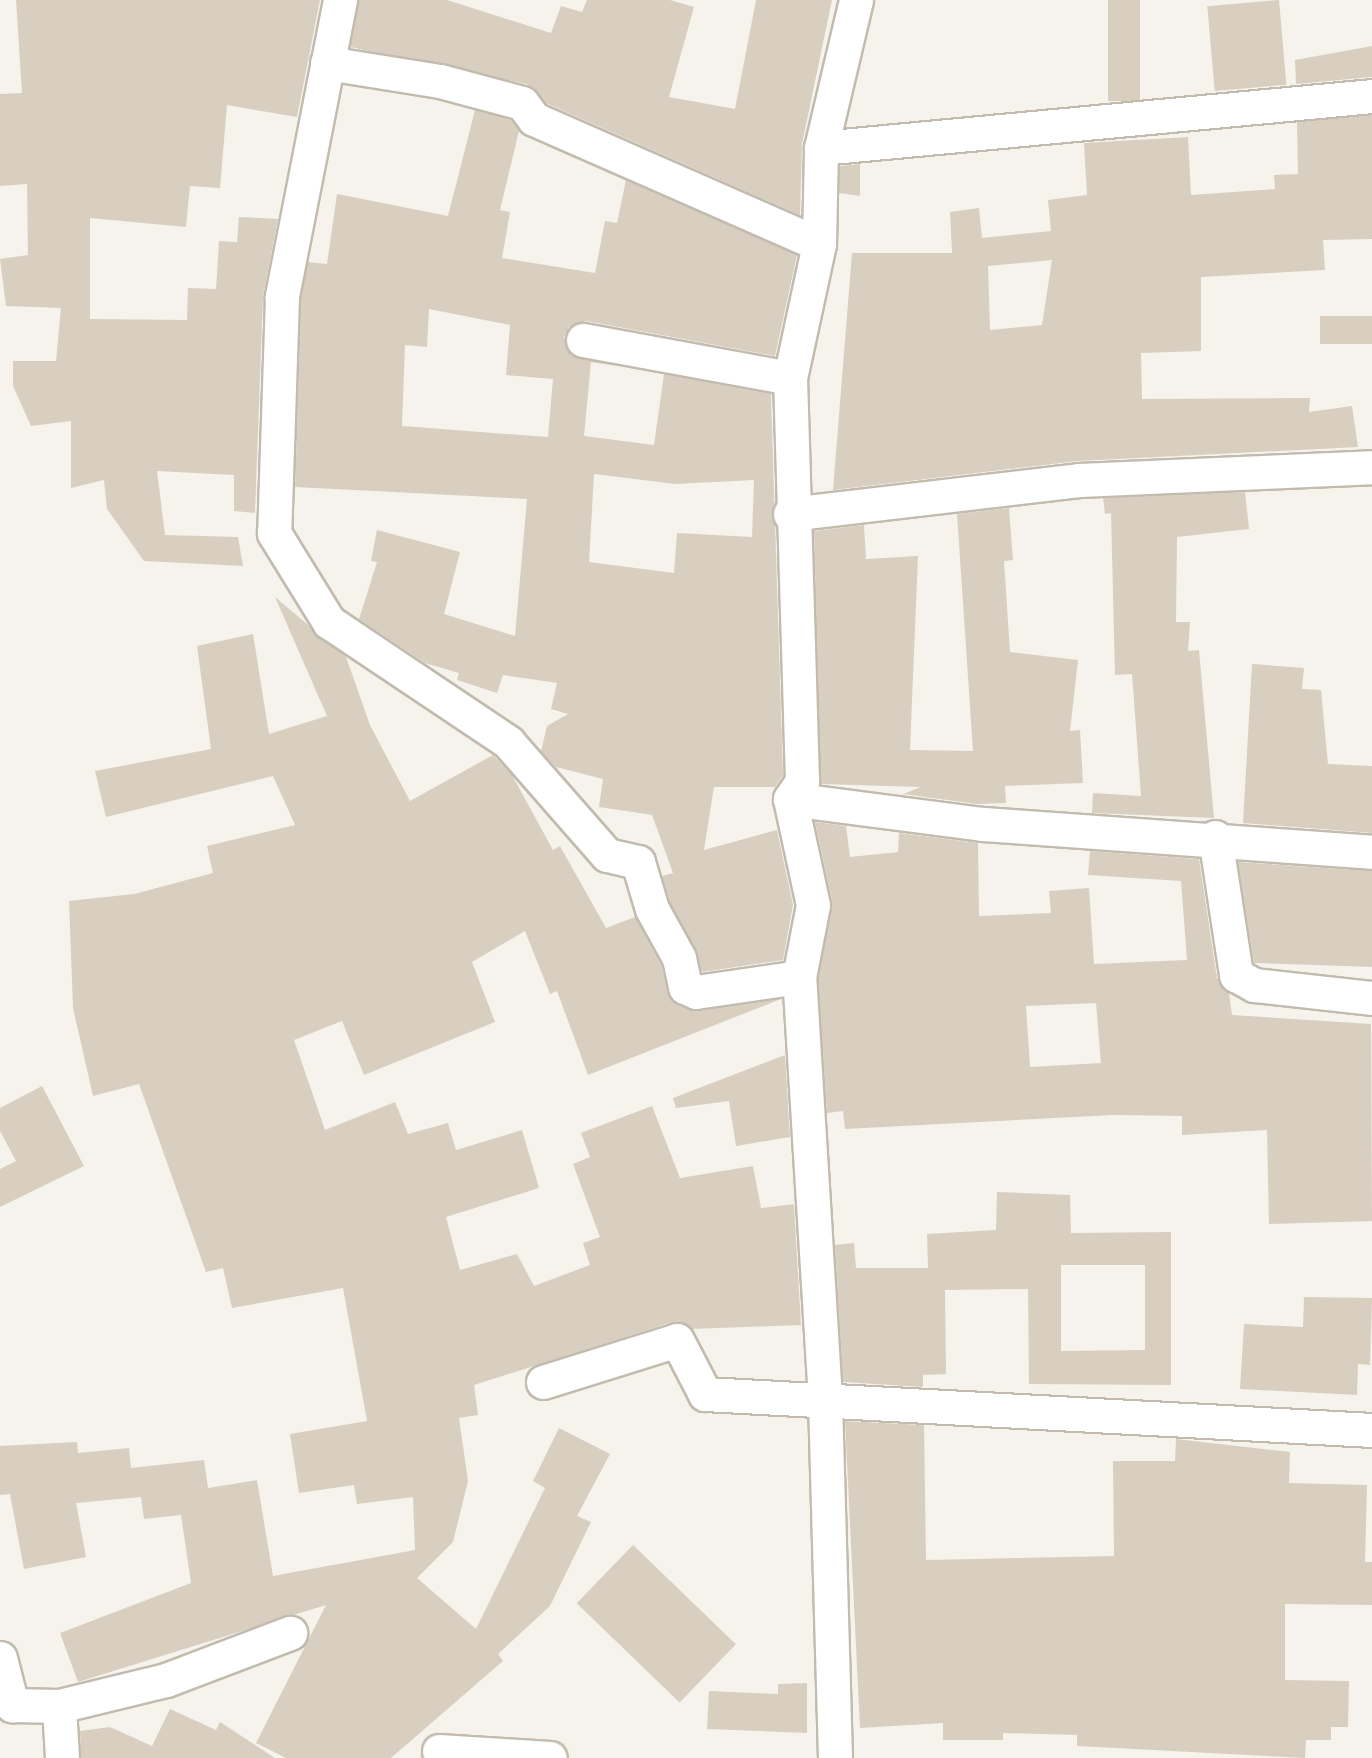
<!DOCTYPE html>
<html>
<head>
<meta charset="utf-8">
<style>
  body { margin:0 }
  #map { position:relative; width:1372px; height:1758px; overflow:hidden; background:#f6f3ec; font-family:"Fira Sans",sans-serif }
  div>[style] { position:absolute }
  [style*='--x'] { left:calc(var(--x)*1px); top:calc(var(--y)*1px); width:calc(var(--w)*1px); rotate:calc(var(--a)*1deg) }
  .building>* { inset:0; background:#d8cfc1; transform-origin:0 0 }
  .roads { filter:drop-shadow(2px 0 #c2bbae) drop-shadow(-2px 0 #c2bbae) drop-shadow(0 2px #c2bbae) drop-shadow(0 -2px #c2bbae) }
  .minor>* { height:33px; margin:-16.5px; padding:0 16.5px; transform-origin:16.5px; border-radius:16.5px; background:#fff }
  span { translate:-50% -50%; white-space:nowrap; text-align:center; line-height:1.15; -webkit-text-stroke:5px #fff; paint-order:stroke }
</style>
</head>
<body>
<div id="map">
  <div class="building">
    <i style="clip-path:polygon(16px 0,320px 0,297px 117px,227px 105px,220px 188px,190px 186px,186px 227px,90px 218px,90px 319px,187px 320px,188px 288px,216px 289px,219px 241px,237px 242px,239px 217px,278px 219px,263px 296px,255px 513px,234px 511px,234px 475px,157px 471px,165px 535px,238px 537px,243px 566px,144px 561px,107px 509px,104px 480px,71px 488px,71px 421px,31px 426px,13px 386px,13px 361px,56px 361px,61px 308px,6px 306px,0 259px,28px 255px,27px 184px,0 186px,0 94px,22px 93px)"></i>
    <i style="clip-path:polygon(359px 0,447px 0,551px 33px,561px 6px,582px 12px,587px 0,670px 0,694px 7px,669px 97px,735px 109px,756px 0,832px 0,802px 144px,800px 215px,546px 103px,527px 84px,350px 47px)"></i>
    <i style="left:1108px;top:0;width:32px;height:101px"></i>
    <i style="left:1279px;top:0;width:85px;height:72px;rotate:85deg"></i>
    <i style="clip-path:polygon(1372px 46px,1372px 77px,1296px 84px,1295px 60px)"></i>
    <i style="clip-path:polygon(evenodd,475px 110px,511px 120px,519px 131px,500px 210px,510px 212px,502px 258px,595px 273px,605px 221px,617px 223px,626px 180px,797px 255px,775px 356px,586px 321px,569px 327px,564px 337px,571px 355px,616px 366px,591px 362px,584px 436px,654px 445px,664px 374px,771px 394px,783px 775px,775px 787px,714px 787px,704px 850px,777px 830px,793px 905px,783px 960px,702px 972px,670px 902px,662px 876px,673px 873px,652px 815px,599px 807px,603px 779px,556px 767px,541px 751px,547px 726px,568px 714px,551px 709px,557px 683px,503px 675px,497px 693px,457px 680px,459px 673px,425px 663px,359px 619px,377px 562px,371px 561px,377px 530px,460px 552px,444px 614px,515px 636px,527px 499px,295px 487px,301px 299px,308px 262px,327px 264px,337px 194px,448px 216px,475px 110px,429px 309px,510px 325px,506px 375px,553px 379px,548px 437px,402px 426px,405px 345px,427px 347px,429px 309px,475px 110px,594px 474px,675px 484px,754px 480px,752px 537px,677px 533px,674px 573px,589px 562px,594px 474px)"></i>
    <i style="clip-path:polygon(evenodd,1372px 115px,1372px 239px,1323px 240px,1325px 270px,1201px 277px,1201px 351px,1141px 353px,1142px 399px,1310px 398px,1309px 412px,1352px 406px,1358px 447px,1078px 461px,833px 490px,852px 253px,952px 253px,950px 212px,979px 208px,982px 238px,1051px 231px,1048px 200px,1087px 195px,1084px 143px,1188px 137px,1191px 195px,1275px 189px,1274px 175px,1298px 174px,1297px 122px,1372px 115px,1052px 260px,1042px 325px,990px 330px,988px 266px,1052px 260px)"></i>
    <i style="clip-path:polygon(860px 164px,860px 196px,839px 193px,840px 166px)"></i>
    <i style="left:1372px;top:316px;width:28px;height:52px;rotate:90deg"></i>
    <i style="clip-path:polygon(1245px 492px,1249px 529px,1177px 537px,1176px 622px,1190px 622px,1188px 651px,1199px 650px,1214px 818px,1092px 813px,1093px 793px,1141px 796px,1132px 674px,1115px 675px,1111px 513px,1105px 514px,1103px 498px)"></i>
    <i style="clip-path:polygon(1009px 508px,1013px 560px,1004px 561px,1010px 652px,1078px 660px,1070px 731px,1080px 730px,1083px 783px,1005px 786px,1006px 803px,977px 804px,903px 794px,921px 787px,820px 784px,814px 531px,864px 525px,866px 559px,918px 556px,910px 750px,973px 751px,957px 514px)"></i>
    <i style="clip-path:polygon(275px 597px,346px 657px,370px 725px,410px 801px,493px 755px,512px 775px,553px 850px,560px 846px,606px 928px,635px 917px,661px 965px,670px 999px,699px 1011px,781px 999px,588px 1075px,557px 991px,550px 994px,525px 931px,472px 962px,495px 1022px,364px 1075px,342px 1021px,294px 1040px,325px 1130px,395px 1102px,408px 1134px,448px 1123px,456px 1150px,522px 1130px,539px 1188px,446px 1217px,460px 1270px,517px 1254px,534px 1286px,590px 1265px,583px 1243px,600px 1237px,573px 1164px,590px 1157px,581px 1133px,652px 1106px,680px 1178px,753px 1166px,761px 1208px,794px 1204px,801px 1325px,692px 1329px,672px 1322px,474px 1385px,478px 1415px,459px 1418px,468px 1481px,453px 1542px,417px 1578px,476px 1629px,545px 1488px,533px 1481px,559px 1428px,610px 1454px,577px 1516px,591px 1522px,550px 1606px,498px 1654px,503px 1661px,391px 1758px,286px 1758px,256px 1743px,326px 1605px,78px 1682px,60px 1633px,191px 1583px,181px 1515px,144px 1519px,141px 1497px,76px 1503px,86px 1557px,24px 1569px,10px 1494px,0 1495px,0 1446px,77px 1442px,78px 1453px,129px 1448px,131px 1468px,204px 1460px,208px 1488px,257px 1480px,273px 1576px,415px 1550px,413px 1497px,357px 1504px,354px 1485px,299px 1493px,290px 1434px,367px 1421px,343px 1288px,232px 1308px,223px 1268px,206px 1272px,139px 1084px,93px 1096px,73px 1008px,69px 901px,134px 894px,213px 873px,207px 846px,295px 825px,273px 776px,106px 817px,95px 771px,211px 749px,197px 646px,253px 634px,269px 734px,327px 716px)"></i>
    <i style="clip-path:polygon(1252px 664px,1304px 668px,1302px 689px,1321px 690px,1328px 764px,1372px 766px,1372px 833px,1243px 823px)"></i>
    <i style="clip-path:polygon(evenodd,815px 822px,846px 826px,850px 857px,898px 852px,899px 833px,978px 843px,979px 916px,1051px 913px,1049px 891px,1089px 888px,1094px 964px,1187px 960px,1181px 881px,1088px 875px,1090px 851px,1199px 859px,1217px 978px,1229px 993px,1232px 1015px,1371px 1024px,1372px 1221px,1269px 1224px,1267px 1130px,1182px 1135px,1182px 1116px,1114px 1115px,845px 1129px,843px 1111px,827px 1113px,818px 978px,832px 901px,815px 822px,1096px 1003px,1101px 1063px,1030px 1067px,1026px 1006px,1096px 1003px)"></i>
    <i style="clip-path:polygon(1238px 862px,1372px 871px,1372px 967px,1254px 963px)"></i>
    <i style="clip-path:polygon(785px 1055px,790px 1137px,736px 1146px,729px 1101px,676px 1108px,673px 1098px)"></i>
    <i style="clip-path:polygon(42px 1086px,84px 1166px,0 1207px,0 1169px,16px 1161px,0 1131px,0 1108px)"></i>
    <i style="clip-path:polygon(evenodd,997px 1192px,1070px 1195px,1071px 1233px,1171px 1232px,1171px 1385px,1029px 1384px,1028px 1289px,945px 1290px,946px 1374px,923px 1375px,923px 1387px,843px 1382px,835px 1245px,854px 1243px,856px 1268px,928px 1268px,927px 1234px,996px 1230px,997px 1192px,1061px 1265px,1145px 1265px,1145px 1350px,1061px 1351px,1061px 1265px)"></i>
    <i style="clip-path:polygon(1304px 1297px,1372px 1298px,1370px 1365px,1358px 1364px,1357px 1395px,1240px 1389px,1244px 1324px,1303px 1327px)"></i>
    <i style="clip-path:polygon(845px 1421px,924px 1425px,926px 1560px,1114px 1556px,1113px 1461px,1175px 1461px,1176px 1439px,1290px 1452px,1289px 1483px,1367px 1485px,1365px 1562px,1372px 1562px,1372px 1605px,1285px 1604px,1285px 1680px,1349px 1681px,1348px 1727px,1331px 1727px,1331px 1740px,1306px 1740px,1305px 1758px,1077px 1746px,1077px 1735px,1003px 1733px,1003px 1740px,943px 1740px,943px 1723px,860px 1728px)"></i>
    <i style="left:633px;top:1545px;width:143px;height:81px;rotate:44deg"></i>
    <i style="clip-path:polygon(807px 1683px,807px 1733px,707px 1729px,709px 1691px,778px 1694px,778px 1684px)"></i>
    <i style="clip-path:polygon(170px 1709px,216px 1730px,220px 1722px,275px 1758px,81px 1758px,80px 1731px,110px 1727px,152px 1746px)"></i>
  </div>
  <div class="roads">
    <div class="minor">
      <i style="--x:340;--y:0;--w:303;--a:101.1"></i>
      <i style="--x:282;--y:297;--w:236;--a:91.9"></i>
      <i style="--x:274;--y:533;--w:105;--a:58.3"></i>
      <i style="--x:329;--y:622;--w:216;--a:33.8"></i>
      <i style="--x:508;--y:742;--w:150;--a:48.8"></i>
      <i style="--x:607;--y:855;--w:32;--a:13"></i>
      <i style="--x:638;--y:862;--w:49;--a:73.4"></i>
      <i style="--x:652;--y:909;--w:56;--a:61.1"></i>
      <i style="--x:679;--y:958;--w:30;--a:78"></i>
      <i style="--x:685;--y:987;--w:12;--a:24"></i>
      <i style="--x:696;--y:992;--w:104;--a:-8.3"></i>
      <i style="--x:327;--y:63;--w:114;--a:9.1"></i>
      <i style="--x:440;--y:81;--w:85;--a:15"></i>
      <i style="--x:522;--y:103;--w:20;--a:53"></i>
      <i style="--x:534;--y:119;--w:311;--a:23.7"></i>
      <i style="--x:821;--y:148;--w:553;--a:-5.39"></i>
      <i style="--x:583;--y:340;--w:210;--a:10.4"></i>
      <i style="--x:790;--y:514;--w:291;--a:-6.7"></i>
      <i style="--x:1079;--y:480;--w:293;--a:-2.5"></i>
      <i style="--x:790;--y:799;--w:195;--a:7.4"></i>
      <i style="--x:983;--y:824;--w:390;--a:4.1"></i>
      <i style="--x:1215;--y:837;--w:140;--a:81.3"></i>
      <i style="--x:1236;--y:975;--w:21;--a:29"></i>
      <i style="--x:1254;--y:985;--w:119;--a:6.3"></i>
      <i style="--x:543;--y:1382;--w:140;--a:-17.4"></i>
      <i style="--x:677;--y:1340;--w:61;--a:62.6"></i>
      <i style="--x:705;--y:1394;--w:668;--a:3.09"></i>
      <i style="--x:0;--y:1658;--w:49;--a:75.7"></i>
      <i style="--x:12;--y:1705;--w:47;--a:1.2"></i>
      <i style="--x:59;--y:1706;--w:110;--a:-13.7"></i>
      <i style="--x:166;--y:1680;--w:133;--a:-20.8"></i>
      <i style="--x:59;--y:1706;--w:52;--a:86.7"></i>
      <i style="--x:439;--y:1751;--w:111;--a:3.6"></i>
      <i style="--x:835;--y:1758;--w:359;--a:-91.6"></i>
      <i style="--x:825;--y:1399;--w:423;--a:-93.5"></i>
      <i style="--x:799;--y:977;--w:73;--a:-79"></i>
      <i style="--x:813;--y:905;--w:108;--a:-102.2"></i>
      <i style="--x:790;--y:799;--w:22;--a:-56"></i>
      <i style="--x:802;--y:781;--w:403;--a:-91.7"></i>
      <i style="--x:790;--y:378;--w:137;--a:-77.8"></i>
      <i style="--x:819;--y:244;--w:96;--a:-88.8"></i>
      <i style="--x:821;--y:148;--w:152;--a:-76.7"></i>
    </div>
  </div>
</div>
</body>
</html>
